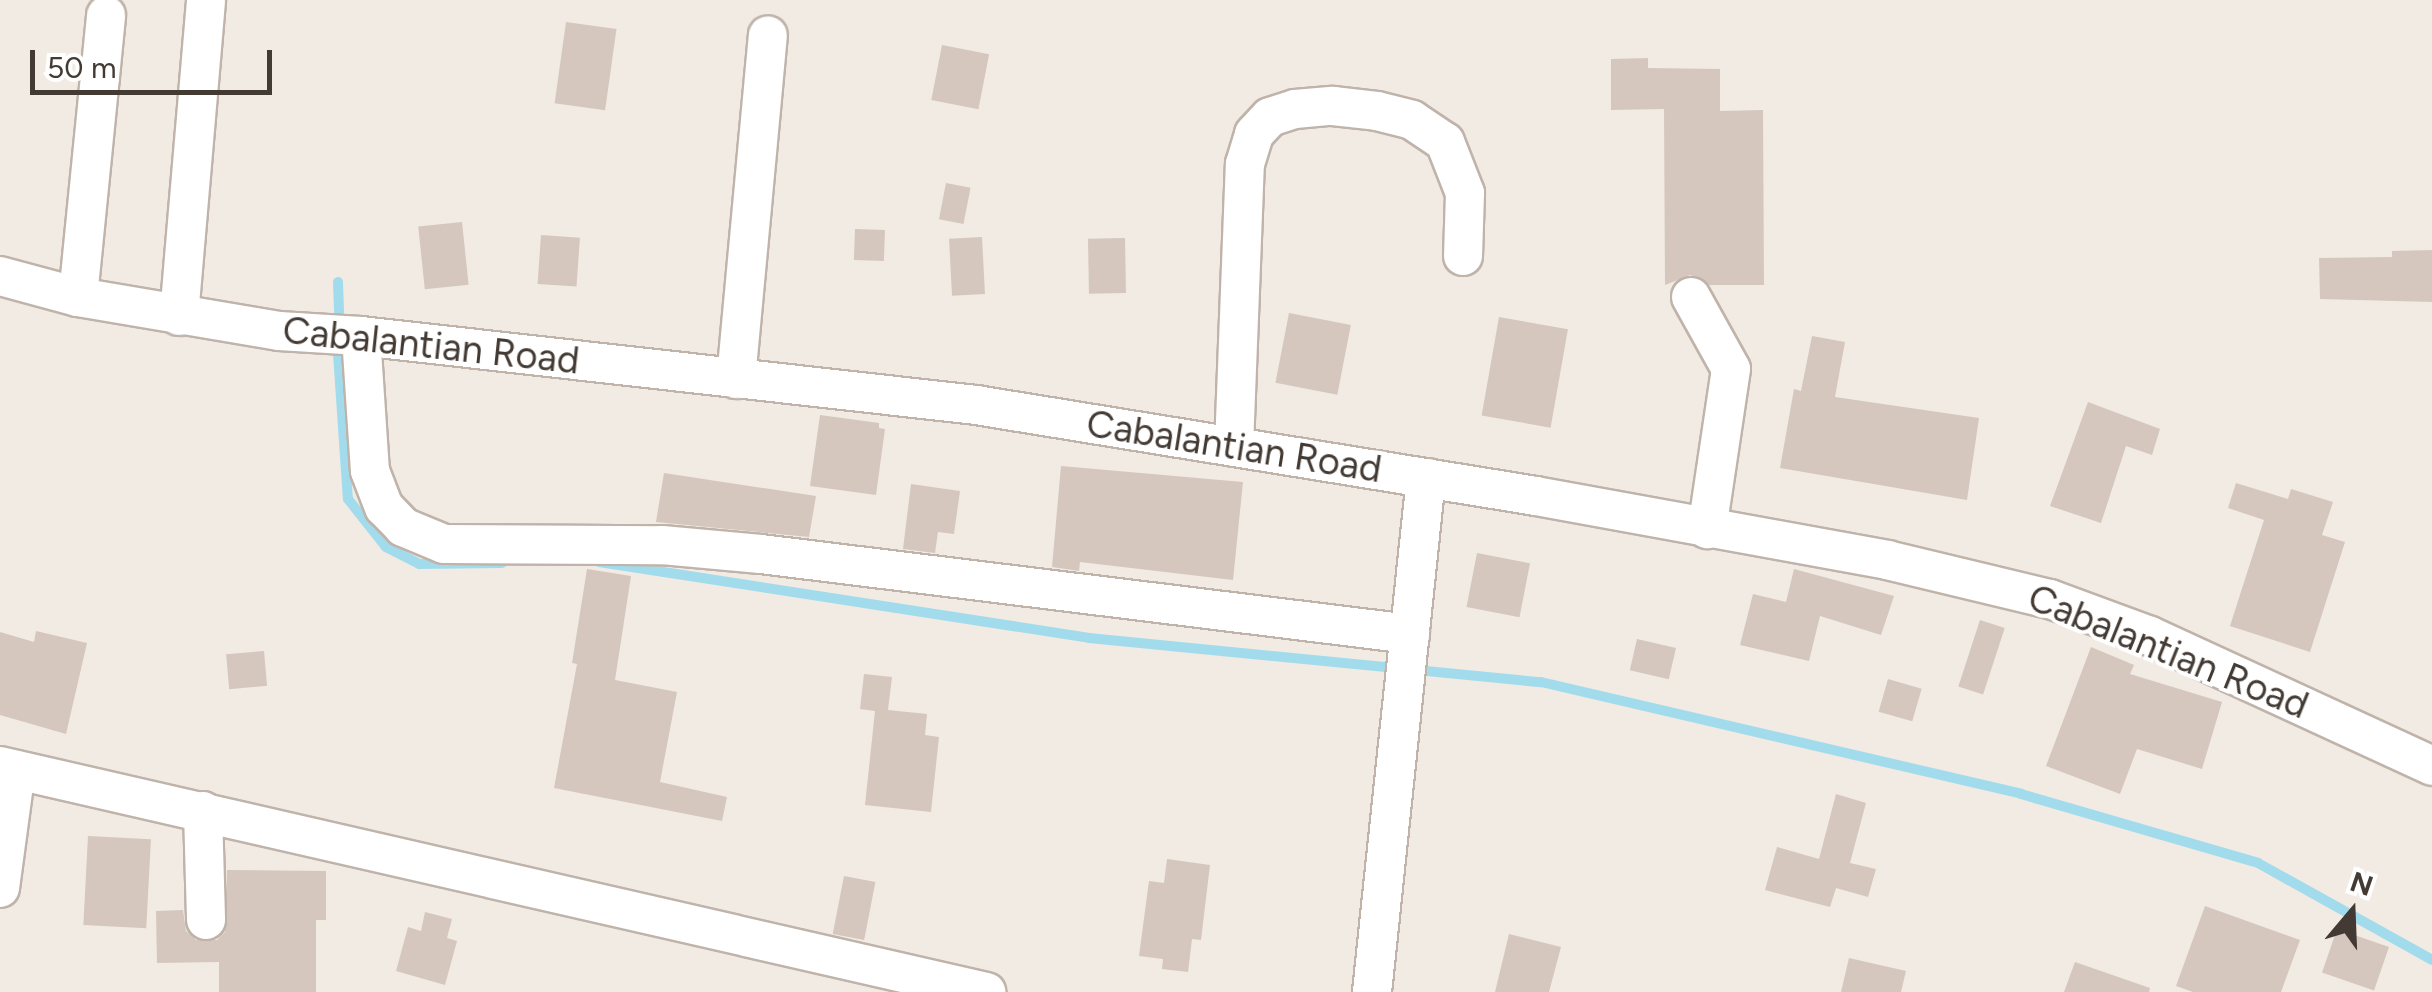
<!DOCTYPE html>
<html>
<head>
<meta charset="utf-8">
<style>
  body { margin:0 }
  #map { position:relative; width:2432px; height:992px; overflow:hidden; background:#f1ebe4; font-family:Figtree,sans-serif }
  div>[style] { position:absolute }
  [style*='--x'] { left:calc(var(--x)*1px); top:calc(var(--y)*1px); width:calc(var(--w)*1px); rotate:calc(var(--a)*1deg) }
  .stream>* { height:10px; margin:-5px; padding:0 5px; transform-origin:5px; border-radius:5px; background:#a2dcec }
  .building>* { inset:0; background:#d5c7bd; transform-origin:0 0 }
  .roads { filter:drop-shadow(2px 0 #bfb3aa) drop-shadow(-2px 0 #bfb3aa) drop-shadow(0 2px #bfb3aa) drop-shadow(0 -2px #bfb3aa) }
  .minor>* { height:38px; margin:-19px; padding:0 19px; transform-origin:19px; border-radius:19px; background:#fff }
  span { translate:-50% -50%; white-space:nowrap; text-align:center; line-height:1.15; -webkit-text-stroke:8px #fff; paint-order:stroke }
  .street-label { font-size:38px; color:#433a34 }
  .north { position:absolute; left:2302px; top:862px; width:100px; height:100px; -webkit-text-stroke:8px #fff; paint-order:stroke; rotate:19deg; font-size:28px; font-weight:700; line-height:40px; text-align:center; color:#433a34 }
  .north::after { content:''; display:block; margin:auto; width:35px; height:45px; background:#433a34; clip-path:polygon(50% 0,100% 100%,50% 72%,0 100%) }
  .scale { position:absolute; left:30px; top:50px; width:242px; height:45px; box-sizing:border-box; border:5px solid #433a34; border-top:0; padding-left:12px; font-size:30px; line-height:35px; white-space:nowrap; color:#433a34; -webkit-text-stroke:8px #fff; paint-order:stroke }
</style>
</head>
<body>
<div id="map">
  <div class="stream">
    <i style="--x:338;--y:282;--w:30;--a:88"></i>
    <i style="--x:338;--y:354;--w:145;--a:86.1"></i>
    <i style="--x:348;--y:499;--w:61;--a:51.6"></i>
    <i style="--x:386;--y:547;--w:37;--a:27"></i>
    <i style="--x:419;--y:564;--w:83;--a:-0.7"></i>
    <i style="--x:599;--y:562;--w:496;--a:8.8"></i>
    <i style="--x:1089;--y:638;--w:454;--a:5.6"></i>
    <i style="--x:1541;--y:682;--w:493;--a:13.1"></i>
    <i style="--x:2021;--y:794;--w:247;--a:16.2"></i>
    <i style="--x:2258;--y:863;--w:199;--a:29.1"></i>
  </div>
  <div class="building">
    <i style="left:566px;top:22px;width:51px;height:82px;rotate:8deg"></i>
    <i style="left:942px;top:45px;width:48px;height:56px;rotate:11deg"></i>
    <i style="clip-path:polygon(1648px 58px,1648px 68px,1720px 69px,1720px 111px,1763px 110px,1764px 285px,1710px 285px,1690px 275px,1665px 285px,1664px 109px,1611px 110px,1611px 59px)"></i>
    <i style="left:946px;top:183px;width:25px;height:37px;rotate:11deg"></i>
    <i style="left:462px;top:222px;width:63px;height:44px;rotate:84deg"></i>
    <i style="left:855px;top:229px;width:30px;height:31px;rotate:2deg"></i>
    <i style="left:541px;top:235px;width:39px;height:49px;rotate:4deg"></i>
    <i style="left:982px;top:237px;width:57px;height:33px;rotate:87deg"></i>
    <i style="left:1125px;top:238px;width:55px;height:37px;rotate:89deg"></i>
    <i style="clip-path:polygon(2432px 250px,2432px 302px,2320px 299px,2319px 258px,2392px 257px,2392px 251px)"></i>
    <i style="left:1289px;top:313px;width:63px;height:71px;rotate:11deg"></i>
    <i style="left:1499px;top:317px;width:70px;height:100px;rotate:10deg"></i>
    <i style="clip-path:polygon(1812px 336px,1845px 342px,1835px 397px,1979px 418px,1967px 500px,1780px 468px,1794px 389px,1801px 391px)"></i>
    <i style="clip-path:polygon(2088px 402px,2160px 429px,2152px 455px,2126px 446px,2101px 523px,2050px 506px)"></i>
    <i style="clip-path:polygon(820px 415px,879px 423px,879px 428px,885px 429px,876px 495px,810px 486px)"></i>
    <i style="clip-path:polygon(1061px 466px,1243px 482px,1233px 580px,1080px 562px,1079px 571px,1052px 567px)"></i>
    <i style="clip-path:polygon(664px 473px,816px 496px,809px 537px,656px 522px)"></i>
    <i style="clip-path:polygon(2236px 483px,2288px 499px,2291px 489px,2333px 502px,2322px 535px,2345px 542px,2310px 652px,2230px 626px,2264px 520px,2228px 508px)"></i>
    <i style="clip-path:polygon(911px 484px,960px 491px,954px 534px,938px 532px,935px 553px,903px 549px)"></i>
    <i style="left:1477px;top:553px;width:54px;height:55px;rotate:11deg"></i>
    <i style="clip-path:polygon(587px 569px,631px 576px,615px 680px,677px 692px,660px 782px,727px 797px,722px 821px,554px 788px,577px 664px,572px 663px)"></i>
    <i style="clip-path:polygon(1794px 569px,1894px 596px,1881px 635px,1820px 616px,1809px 661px,1740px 645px,1753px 594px,1786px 602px)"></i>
    <i style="left:1980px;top:620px;width:26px;height:70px;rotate:18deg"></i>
    <i style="clip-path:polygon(36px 631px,87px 643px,66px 734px,0 715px,0 632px,34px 642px)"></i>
    <i style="left:1637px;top:639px;width:40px;height:32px;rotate:13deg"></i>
    <i style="clip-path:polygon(2091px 647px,2134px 665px,2130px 674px,2222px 702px,2202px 769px,2137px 749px,2120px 794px,2046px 766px)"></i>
    <i style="left:264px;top:651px;width:35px;height:38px;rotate:85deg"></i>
    <i style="clip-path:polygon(864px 674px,892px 677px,888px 710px,927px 714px,925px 735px,939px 737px,931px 812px,865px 805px,875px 711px,860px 709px)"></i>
    <i style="left:1888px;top:679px;width:35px;height:34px;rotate:16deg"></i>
    <i style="clip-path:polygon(1836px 794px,1866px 803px,1850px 863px,1876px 869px,1868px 897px,1836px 888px,1830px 907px,1765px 890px,1777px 847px,1819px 859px)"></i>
    <i style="left:88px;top:836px;width:63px;height:89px;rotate:3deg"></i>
    <i style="clip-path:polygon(1167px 859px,1210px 865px,1201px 940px,1192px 939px,1188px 972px,1162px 969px,1163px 959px,1139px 956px,1149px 881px,1164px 883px)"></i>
    <i style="clip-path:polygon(227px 870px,326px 871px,326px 920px,316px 920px,316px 992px,219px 992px,219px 962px,157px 963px,156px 911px,183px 910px,186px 931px,196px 940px,217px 940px,225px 932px)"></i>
    <i style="left:844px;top:876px;width:32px;height:59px;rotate:11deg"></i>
    <i style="clip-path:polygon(2205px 906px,2300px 940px,2281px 992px,2193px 992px,2176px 986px)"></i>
    <i style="clip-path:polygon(425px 912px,452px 919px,447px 938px,457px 941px,445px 985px,396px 971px,408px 927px,421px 931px)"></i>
    <i style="left:2337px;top:929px;width:55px;height:46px;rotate:19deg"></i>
    <i style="clip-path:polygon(1509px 934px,1561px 947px,1549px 992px,1495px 992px)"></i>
    <i style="clip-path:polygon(1849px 958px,1906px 971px,1901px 992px,1841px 992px)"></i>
    <i style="clip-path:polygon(2075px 962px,2150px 988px,2149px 992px,2064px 992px)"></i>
  </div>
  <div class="roads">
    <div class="minor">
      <i style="--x:0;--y:276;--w:81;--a:15.1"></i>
      <i style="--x:78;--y:297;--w:204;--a:9.6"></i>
      <i style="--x:279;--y:331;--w:82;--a:3.5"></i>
      <i style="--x:361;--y:336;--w:619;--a:6.4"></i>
      <i style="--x:976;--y:405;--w:567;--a:9.23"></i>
      <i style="--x:1536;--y:496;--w:357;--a:10.3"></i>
      <i style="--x:1887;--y:560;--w:168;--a:13.5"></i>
      <i style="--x:2050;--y:599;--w:107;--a:20.3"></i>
      <i style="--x:2150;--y:636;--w:311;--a:24.7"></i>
      <i style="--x:78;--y:297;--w:283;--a:-84.3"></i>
      <i style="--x:1691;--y:297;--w:82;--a:60.9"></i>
      <i style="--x:1731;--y:369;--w:162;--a:98.5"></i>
      <i style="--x:179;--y:316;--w:317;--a:-85.1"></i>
      <i style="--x:361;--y:336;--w:135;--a:86.2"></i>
      <i style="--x:370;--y:471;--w:39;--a:69"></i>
      <i style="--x:384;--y:507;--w:28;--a:46"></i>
      <i style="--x:403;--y:527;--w:44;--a:22.5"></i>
      <i style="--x:444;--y:544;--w:218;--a:0.3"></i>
      <i style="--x:662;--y:545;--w:99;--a:5.2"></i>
      <i style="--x:761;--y:554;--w:654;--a:7.03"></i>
      <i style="--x:736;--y:379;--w:345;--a:-84.7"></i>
      <i style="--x:1234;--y:447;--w:283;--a:-87.8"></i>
      <i style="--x:1245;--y:164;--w:31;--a:-73"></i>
      <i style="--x:1254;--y:134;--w:23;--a:-47"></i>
      <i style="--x:1270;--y:117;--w:26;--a:-18"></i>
      <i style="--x:1295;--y:109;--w:38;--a:-5"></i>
      <i style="--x:1333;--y:106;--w:44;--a:6.5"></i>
      <i style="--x:1377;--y:111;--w:36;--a:14"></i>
      <i style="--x:1412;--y:120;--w:40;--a:34"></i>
      <i style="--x:1445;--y:142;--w:55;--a:68.6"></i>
      <i style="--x:1465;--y:193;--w:63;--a:91.8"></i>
      <i style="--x:0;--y:766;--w:1012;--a:12.91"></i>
      <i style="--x:203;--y:811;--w:109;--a:88.4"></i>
      <i style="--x:0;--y:888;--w:119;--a:-82.3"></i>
      <i style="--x:1372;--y:992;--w:517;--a:-84"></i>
    </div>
  </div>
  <div class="street-label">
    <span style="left:431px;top:346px;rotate:6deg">Cabalantian Road</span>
    <span style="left:1234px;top:447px;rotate:9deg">Cabalantian Road</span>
    <span style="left:2168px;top:652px;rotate:22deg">Cabalantian Road</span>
  </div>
  <div class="north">N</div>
  <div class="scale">50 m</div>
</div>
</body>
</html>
